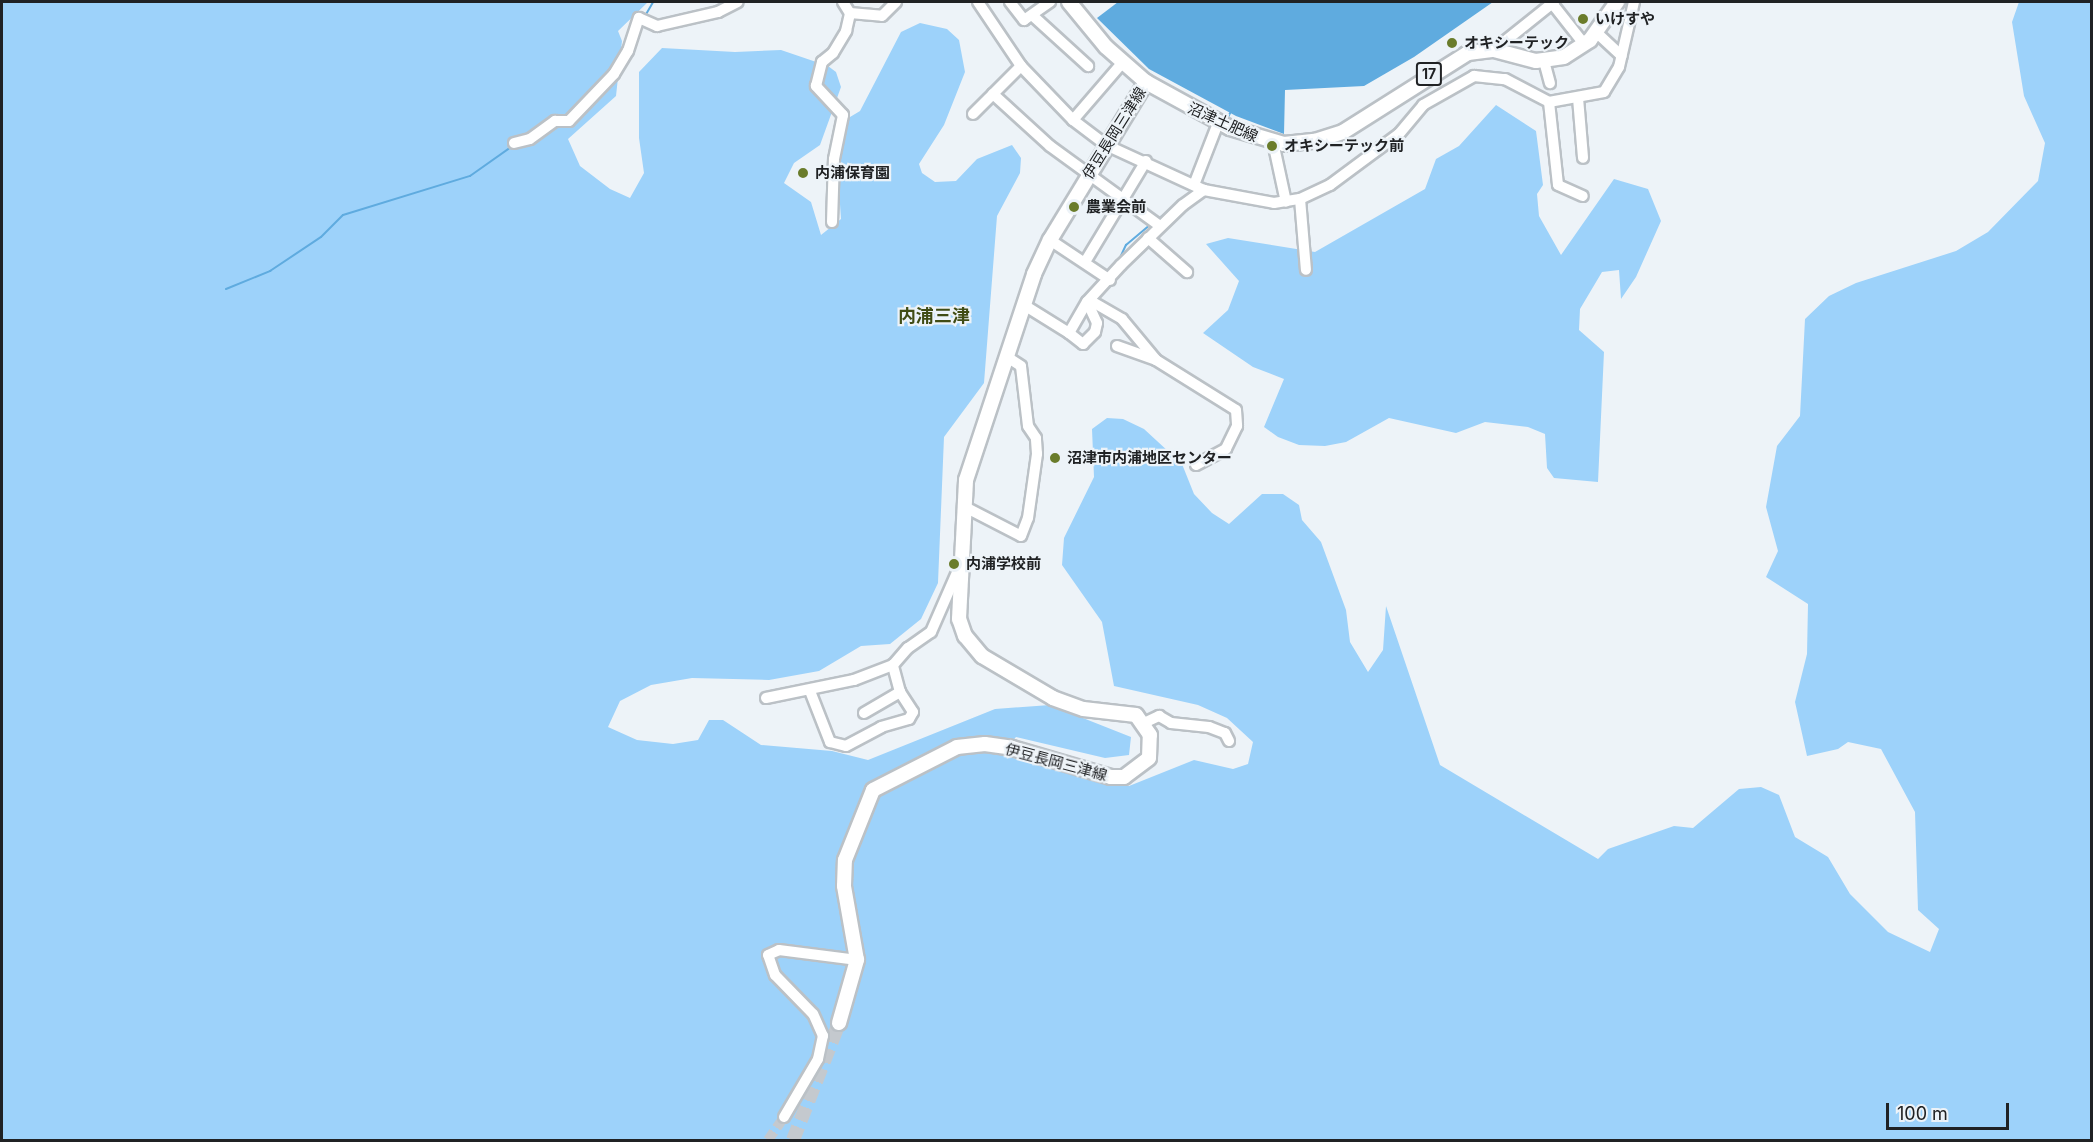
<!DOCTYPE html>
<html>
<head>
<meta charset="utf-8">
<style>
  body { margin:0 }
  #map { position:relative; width:2093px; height:1142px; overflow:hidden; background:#edf3f8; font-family:Inter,"Noto Sans JP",sans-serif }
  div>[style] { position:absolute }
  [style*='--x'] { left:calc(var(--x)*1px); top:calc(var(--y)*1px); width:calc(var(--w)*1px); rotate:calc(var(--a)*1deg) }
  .green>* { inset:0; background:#9dd2fa }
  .water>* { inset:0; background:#5fabdf }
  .stream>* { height:2px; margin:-1px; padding:0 1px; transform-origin:1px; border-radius:1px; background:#5fabdf }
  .minor-tunnel>* { height:10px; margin-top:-5px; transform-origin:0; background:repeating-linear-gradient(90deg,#c4c9ce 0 10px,transparent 0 15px) }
  .major-tunnel>* { height:14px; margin-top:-7px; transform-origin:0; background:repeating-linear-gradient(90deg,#c4c9ce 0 14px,transparent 0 21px) }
  .roads { filter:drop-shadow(2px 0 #bbc1c6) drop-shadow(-2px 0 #bbc1c6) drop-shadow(0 2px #bbc1c6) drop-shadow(0 -2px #bbc1c6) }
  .minor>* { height:10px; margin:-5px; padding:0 5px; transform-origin:5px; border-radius:5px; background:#fff }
  .major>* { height:14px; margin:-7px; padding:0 7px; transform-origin:7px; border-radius:7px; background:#fff }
  .dots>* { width:16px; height:16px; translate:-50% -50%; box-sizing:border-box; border:3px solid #edf3f8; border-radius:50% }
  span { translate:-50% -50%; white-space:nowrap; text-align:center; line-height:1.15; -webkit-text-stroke:4.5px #edf3f8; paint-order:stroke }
  .shield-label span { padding:2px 4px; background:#edf3f8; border:2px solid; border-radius:4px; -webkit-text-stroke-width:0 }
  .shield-label { font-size:14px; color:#202224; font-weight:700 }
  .poi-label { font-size:15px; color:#202224; font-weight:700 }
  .left { translate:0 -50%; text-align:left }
  .street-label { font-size:15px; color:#202224 }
  .quarter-label { font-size:18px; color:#404c14; font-weight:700 }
  .frame { position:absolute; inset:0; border:3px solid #202224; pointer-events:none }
  .scale { position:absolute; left:1886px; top:1103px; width:123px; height:27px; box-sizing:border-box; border:3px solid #202224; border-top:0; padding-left:8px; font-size:18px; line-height:21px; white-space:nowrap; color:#202224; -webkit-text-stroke:4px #edf3f8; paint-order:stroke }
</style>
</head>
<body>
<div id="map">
  <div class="green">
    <i style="clip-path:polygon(2px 2px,648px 2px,618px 31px,622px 41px,616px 96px,568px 139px,580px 166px,610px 189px,630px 198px,644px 173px,639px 138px,639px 72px,662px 48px,735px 52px,781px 50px,828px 66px,836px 72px,841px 87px,820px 145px,794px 163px,784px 183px,811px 202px,821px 235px,841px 219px,837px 161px,850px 117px,860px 111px,901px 32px,920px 23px,947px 29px,959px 40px,965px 72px,944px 125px,919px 164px,922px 173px,935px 182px,956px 181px,977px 159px,1012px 145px,1021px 158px,1020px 173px,997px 216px,984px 383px,944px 437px,938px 583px,921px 619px,890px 644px,861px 646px,819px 671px,769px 680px,692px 678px,651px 685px,620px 701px,608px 727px,637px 740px,673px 744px,698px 740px,709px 720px,723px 720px,761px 745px,832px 751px,868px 760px,995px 709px,1050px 705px,1131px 737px,1129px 755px,1105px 758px,1016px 737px,1000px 755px,1129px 786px,1194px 760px,1233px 769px,1248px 764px,1253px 742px,1227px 718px,1198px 705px,1114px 686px,1102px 622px,1062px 565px,1064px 538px,1094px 477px,1092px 429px,1107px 418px,1123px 419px,1144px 429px,1182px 464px,1194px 494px,1212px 513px,1229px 524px,1262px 494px,1283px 494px,1299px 505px,1302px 520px,1321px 542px,1346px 610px,1350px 642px,1368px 672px,1383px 650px,1386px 606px,1440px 765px,1598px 859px,1608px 849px,1674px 826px,1693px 828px,1739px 789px,1761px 787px,1779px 795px,1795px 837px,1828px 857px,1850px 894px,1888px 932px,1930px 952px,1939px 929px,1918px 910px,1915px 812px,1881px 749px,1848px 742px,1838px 749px,1807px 756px,1795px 702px,1807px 654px,1808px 604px,1766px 577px,1778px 551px,1766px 507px,1777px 446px,1800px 416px,1805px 319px,1829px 296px,1856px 283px,1956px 251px,1988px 232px,2038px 181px,2045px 143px,2024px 96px,2012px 22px,2019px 2px,2091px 2px,2091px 1140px,2px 1140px)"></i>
    <i style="clip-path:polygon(1496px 105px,1536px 131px,1543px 185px,1537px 194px,1539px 216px,1561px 255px,1614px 179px,1648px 189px,1661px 221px,1636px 277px,1621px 299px,1619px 270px,1602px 272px,1580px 309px,1579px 330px,1604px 352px,1598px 482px,1554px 478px,1547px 468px,1545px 434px,1528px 427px,1485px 422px,1456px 433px,1389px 418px,1346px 442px,1325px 446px,1299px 445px,1278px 437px,1264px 427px,1284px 379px,1253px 367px,1203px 333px,1228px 310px,1239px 281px,1206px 244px,1228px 238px,1315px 252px,1425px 189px,1436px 159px,1459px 146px)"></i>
  </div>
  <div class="water">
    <i style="clip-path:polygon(1118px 2px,1493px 2px,1414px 57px,1364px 86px,1285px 90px,1284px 134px,1236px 116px,1149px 69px,1097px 18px)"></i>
  </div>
  <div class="stream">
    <i style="--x:693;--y:2;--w:15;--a:0"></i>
    <i style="--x:645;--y:16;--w:16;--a:-60"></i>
    <i style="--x:1226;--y:121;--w:9;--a:-63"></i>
    <i style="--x:1199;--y:185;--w:61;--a:-67.7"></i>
    <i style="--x:1158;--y:219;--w:19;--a:-36"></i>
    <i style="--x:1118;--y:262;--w:19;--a:-65"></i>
    <i style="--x:1126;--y:245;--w:33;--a:-40"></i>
    <i style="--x:226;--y:289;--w:48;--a:-22.2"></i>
    <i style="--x:270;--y:271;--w:61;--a:-33.7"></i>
    <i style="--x:321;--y:237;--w:31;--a:-45"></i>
    <i style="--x:343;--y:215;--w:133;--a:-17.1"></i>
    <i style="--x:470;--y:176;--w:50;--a:-35.3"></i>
  </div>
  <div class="minor-tunnel">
    <i style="--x:768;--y:1140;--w:28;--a:-55"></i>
  </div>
  <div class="major-tunnel">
    <i style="--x:793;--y:1140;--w:126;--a:-68.5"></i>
  </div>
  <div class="roads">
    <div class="minor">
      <i style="--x:843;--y:2;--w:13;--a:58"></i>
      <i style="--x:978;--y:2;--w:77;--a:56.1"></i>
      <i style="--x:1021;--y:66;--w:75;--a:46.1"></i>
      <i style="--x:1073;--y:120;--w:41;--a:37.1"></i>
      <i style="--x:1106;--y:145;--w:108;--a:24.7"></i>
      <i style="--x:1204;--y:190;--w:71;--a:10.5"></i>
      <i style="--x:1274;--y:203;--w:26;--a:-9"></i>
      <i style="--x:1300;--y:199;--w:33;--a:-25"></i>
      <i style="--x:1330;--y:185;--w:86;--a:-36.5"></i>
      <i style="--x:1399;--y:134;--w:38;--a:-50"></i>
      <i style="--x:1423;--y:105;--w:59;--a:-29.6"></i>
      <i style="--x:1474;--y:76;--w:31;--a:6"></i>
      <i style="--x:1505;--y:79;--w:50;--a:27.6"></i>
      <i style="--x:1549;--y:102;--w:56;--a:-10.3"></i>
      <i style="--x:1604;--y:92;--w:29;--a:-59"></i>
      <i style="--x:1619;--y:67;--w:67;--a:-77"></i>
      <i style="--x:1010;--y:2;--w:23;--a:52"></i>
      <i style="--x:1024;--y:20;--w:32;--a:-35"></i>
      <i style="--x:1551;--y:2;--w:53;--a:51.8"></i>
      <i style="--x:1032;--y:15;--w:76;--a:42.3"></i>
      <i style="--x:1596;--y:32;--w:35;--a:43"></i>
      <i style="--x:1494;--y:50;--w:77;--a:-38.7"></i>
      <i style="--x:1544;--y:61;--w:23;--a:75"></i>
      <i style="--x:1021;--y:66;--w:40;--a:135"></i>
      <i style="--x:993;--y:94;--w:77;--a:42.4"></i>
      <i style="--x:1050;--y:146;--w:136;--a:36"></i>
      <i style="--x:1578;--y:98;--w:60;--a:85.2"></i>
      <i style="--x:1549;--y:102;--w:83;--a:83.8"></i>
      <i style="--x:1558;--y:185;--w:27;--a:24"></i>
      <i style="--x:973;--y:114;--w:28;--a:-45"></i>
      <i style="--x:1073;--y:120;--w:75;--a:-49.3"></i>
      <i style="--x:1273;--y:142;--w:61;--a:77.8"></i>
      <i style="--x:514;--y:143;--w:16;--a:-14"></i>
      <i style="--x:530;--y:139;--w:31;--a:-36"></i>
      <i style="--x:555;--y:121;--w:14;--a:0"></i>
      <i style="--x:569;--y:121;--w:65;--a:-46.2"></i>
      <i style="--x:614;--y:74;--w:27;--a:-59"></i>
      <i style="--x:628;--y:51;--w:35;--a:-72"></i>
      <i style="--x:639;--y:18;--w:20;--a:24"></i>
      <i style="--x:657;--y:26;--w:63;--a:-12.9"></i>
      <i style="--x:718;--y:12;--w:22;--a:-27"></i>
      <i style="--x:1194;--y:185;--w:66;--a:-68.8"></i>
      <i style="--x:1300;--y:199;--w:71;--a:85.2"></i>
      <i style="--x:832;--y:222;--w:63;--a:-88.2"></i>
      <i style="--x:834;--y:159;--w:45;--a:-78.4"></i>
      <i style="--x:843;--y:115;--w:40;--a:-133"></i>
      <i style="--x:816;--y:86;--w:25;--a:-76"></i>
      <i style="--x:822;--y:62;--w:14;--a:-39"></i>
      <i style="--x:833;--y:53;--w:26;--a:-59"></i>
      <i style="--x:846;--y:31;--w:18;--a:-77"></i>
      <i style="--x:850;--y:13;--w:32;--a:5"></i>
      <i style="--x:882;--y:16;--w:20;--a:-45"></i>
      <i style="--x:1148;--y:238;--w:52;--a:41.1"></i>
      <i style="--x:1050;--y:240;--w:72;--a:33.7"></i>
      <i style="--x:1085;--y:262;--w:118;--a:-58.9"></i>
      <i style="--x:1091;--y:301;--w:36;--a:30"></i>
      <i style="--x:1122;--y:319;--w:53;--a:50.3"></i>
      <i style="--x:1156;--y:360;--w:94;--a:32"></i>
      <i style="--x:1236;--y:410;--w:16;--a:86"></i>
      <i style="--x:1237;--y:426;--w:25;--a:116"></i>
      <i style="--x:1226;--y:449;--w:34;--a:152"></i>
      <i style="--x:1024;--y:305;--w:53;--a:31.9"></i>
      <i style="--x:1069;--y:333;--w:36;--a:-60"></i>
      <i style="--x:1087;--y:302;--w:50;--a:-47.4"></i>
      <i style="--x:1121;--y:265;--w:86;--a:-44.1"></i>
      <i style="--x:1183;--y:205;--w:26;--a:-36"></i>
      <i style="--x:1069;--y:333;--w:18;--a:38"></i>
      <i style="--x:1083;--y:344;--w:17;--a:-45"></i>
      <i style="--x:1095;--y:332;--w:9;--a:-77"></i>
      <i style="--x:1097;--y:323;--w:23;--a:-115"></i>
      <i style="--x:1117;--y:346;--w:41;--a:19.7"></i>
      <i style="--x:963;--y:506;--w:65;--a:27.3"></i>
      <i style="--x:1021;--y:536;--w:19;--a:-69"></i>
      <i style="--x:1028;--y:518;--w:65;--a:-82"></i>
      <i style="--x:1037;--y:454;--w:16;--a:-94"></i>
      <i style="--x:1036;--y:438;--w:14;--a:-124"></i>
      <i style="--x:1028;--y:426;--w:60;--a:-96.7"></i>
      <i style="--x:1021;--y:366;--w:17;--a:-147"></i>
      <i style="--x:810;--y:691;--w:55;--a:68.6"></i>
      <i style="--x:830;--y:742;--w:16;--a:14"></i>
      <i style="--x:846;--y:746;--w:40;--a:-28"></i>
      <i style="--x:881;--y:727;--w:29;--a:-16"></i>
      <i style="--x:909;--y:719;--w:8;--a:-60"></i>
      <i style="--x:913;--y:712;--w:24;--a:-123"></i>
      <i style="--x:900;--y:692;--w:28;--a:-105"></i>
      <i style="--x:766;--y:698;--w:90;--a:-11.6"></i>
      <i style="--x:854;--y:680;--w:42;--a:-21"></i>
      <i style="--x:893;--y:665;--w:23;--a:-49"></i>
      <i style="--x:908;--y:648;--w:28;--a:-35"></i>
      <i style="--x:931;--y:632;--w:70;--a:-66.4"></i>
      <i style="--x:864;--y:713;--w:42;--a:-30.3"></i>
      <i style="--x:1144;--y:723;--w:17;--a:-25"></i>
      <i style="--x:1159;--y:716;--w:14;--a:30"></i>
      <i style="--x:1171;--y:723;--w:38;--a:6"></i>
      <i style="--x:1209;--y:727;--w:17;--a:21"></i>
      <i style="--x:1225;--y:733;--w:9;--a:63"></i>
      <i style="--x:784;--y:1117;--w:67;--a:-59.6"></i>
      <i style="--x:818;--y:1059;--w:24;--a:-78"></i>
      <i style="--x:823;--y:1036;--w:24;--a:-114"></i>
      <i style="--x:813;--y:1014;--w:54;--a:-134.3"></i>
      <i style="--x:775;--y:975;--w:21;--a:-109"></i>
      <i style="--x:768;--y:955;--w:12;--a:-24"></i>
      <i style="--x:779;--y:950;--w:79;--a:7.3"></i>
    </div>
    <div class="major">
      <i style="--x:1069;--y:2;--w:58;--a:50.6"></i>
      <i style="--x:1106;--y:47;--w:53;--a:41.2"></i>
      <i style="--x:1146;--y:82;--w:96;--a:28.7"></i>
      <i style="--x:1230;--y:128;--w:56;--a:16.5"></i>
      <i style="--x:1284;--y:144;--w:31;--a:-6"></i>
      <i style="--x:1315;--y:141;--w:29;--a:-18"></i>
      <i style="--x:1343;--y:132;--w:148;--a:-32.3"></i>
      <i style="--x:1468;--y:53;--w:26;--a:-7"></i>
      <i style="--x:1494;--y:50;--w:43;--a:14.7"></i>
      <i style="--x:1536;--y:61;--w:28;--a:-8"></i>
      <i style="--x:1564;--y:57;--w:31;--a:-33"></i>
      <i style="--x:1590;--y:40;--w:47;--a:-54.6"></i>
      <i style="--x:839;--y:1023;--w:66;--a:-74.1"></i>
      <i style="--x:857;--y:960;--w:75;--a:-100"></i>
      <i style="--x:844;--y:886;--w:26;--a:-88"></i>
      <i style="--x:845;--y:860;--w:75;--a:-68.2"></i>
      <i style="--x:873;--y:790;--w:94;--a:-27.1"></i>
      <i style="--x:957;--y:747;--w:28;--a:-6"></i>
      <i style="--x:985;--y:744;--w:27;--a:8"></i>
      <i style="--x:1012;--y:748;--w:103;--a:16.3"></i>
      <i style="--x:1111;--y:777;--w:13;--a:0"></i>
      <i style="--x:1124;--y:777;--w:31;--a:-37"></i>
      <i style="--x:1149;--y:758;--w:23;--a:-88"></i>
      <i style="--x:1150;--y:735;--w:24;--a:-125"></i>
      <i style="--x:1136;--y:715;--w:53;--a:-173.5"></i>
      <i style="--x:1083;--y:709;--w:32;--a:-160"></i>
      <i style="--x:1053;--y:698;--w:82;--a:-149.4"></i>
      <i style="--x:982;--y:656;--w:26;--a:-130"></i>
      <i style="--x:965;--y:636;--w:18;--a:-109"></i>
      <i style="--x:959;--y:619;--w:139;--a:-87.1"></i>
      <i style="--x:966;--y:480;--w:217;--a:-71.7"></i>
      <i style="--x:1034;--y:274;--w:38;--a:-65"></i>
      <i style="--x:1050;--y:240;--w:185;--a:-58.7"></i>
    </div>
  </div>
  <div class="dots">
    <i style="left:1583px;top:19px;background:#6a7c2b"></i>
    <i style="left:1452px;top:43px;background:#6a7c2b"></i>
    <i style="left:1272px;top:146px;background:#6a7c2b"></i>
    <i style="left:803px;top:173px;background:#6a7c2b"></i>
    <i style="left:1074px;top:207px;background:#6a7c2b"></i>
    <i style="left:1055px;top:458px;background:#6a7c2b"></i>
    <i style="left:954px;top:564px;background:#6a7c2b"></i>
  </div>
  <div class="shield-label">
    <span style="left:1429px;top:74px">17</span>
  </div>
  <div class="poi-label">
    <span class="left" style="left:1595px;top:19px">いけすや</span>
    <span class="left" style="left:1464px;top:43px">オキシーテック</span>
    <span class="left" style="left:1284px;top:146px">オキシーテック前</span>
    <span class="left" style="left:815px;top:173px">内浦保育園</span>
    <span class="left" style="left:1086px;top:207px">農業会前</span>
    <span class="left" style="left:1067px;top:458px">沼津市内浦地区センター</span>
    <span class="left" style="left:966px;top:564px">内浦学校前</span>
  </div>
  <div class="street-label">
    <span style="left:1223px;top:122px;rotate:24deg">沼津土肥線</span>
    <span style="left:1114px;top:133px;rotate:-58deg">伊豆長岡三津線</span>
    <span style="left:1056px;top:762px;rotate:15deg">伊豆長岡三津線</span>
  </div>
  <div class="quarter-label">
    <span style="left:934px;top:316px">内浦三津</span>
  </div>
  <div class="frame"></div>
  <div class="scale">100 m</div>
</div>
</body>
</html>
